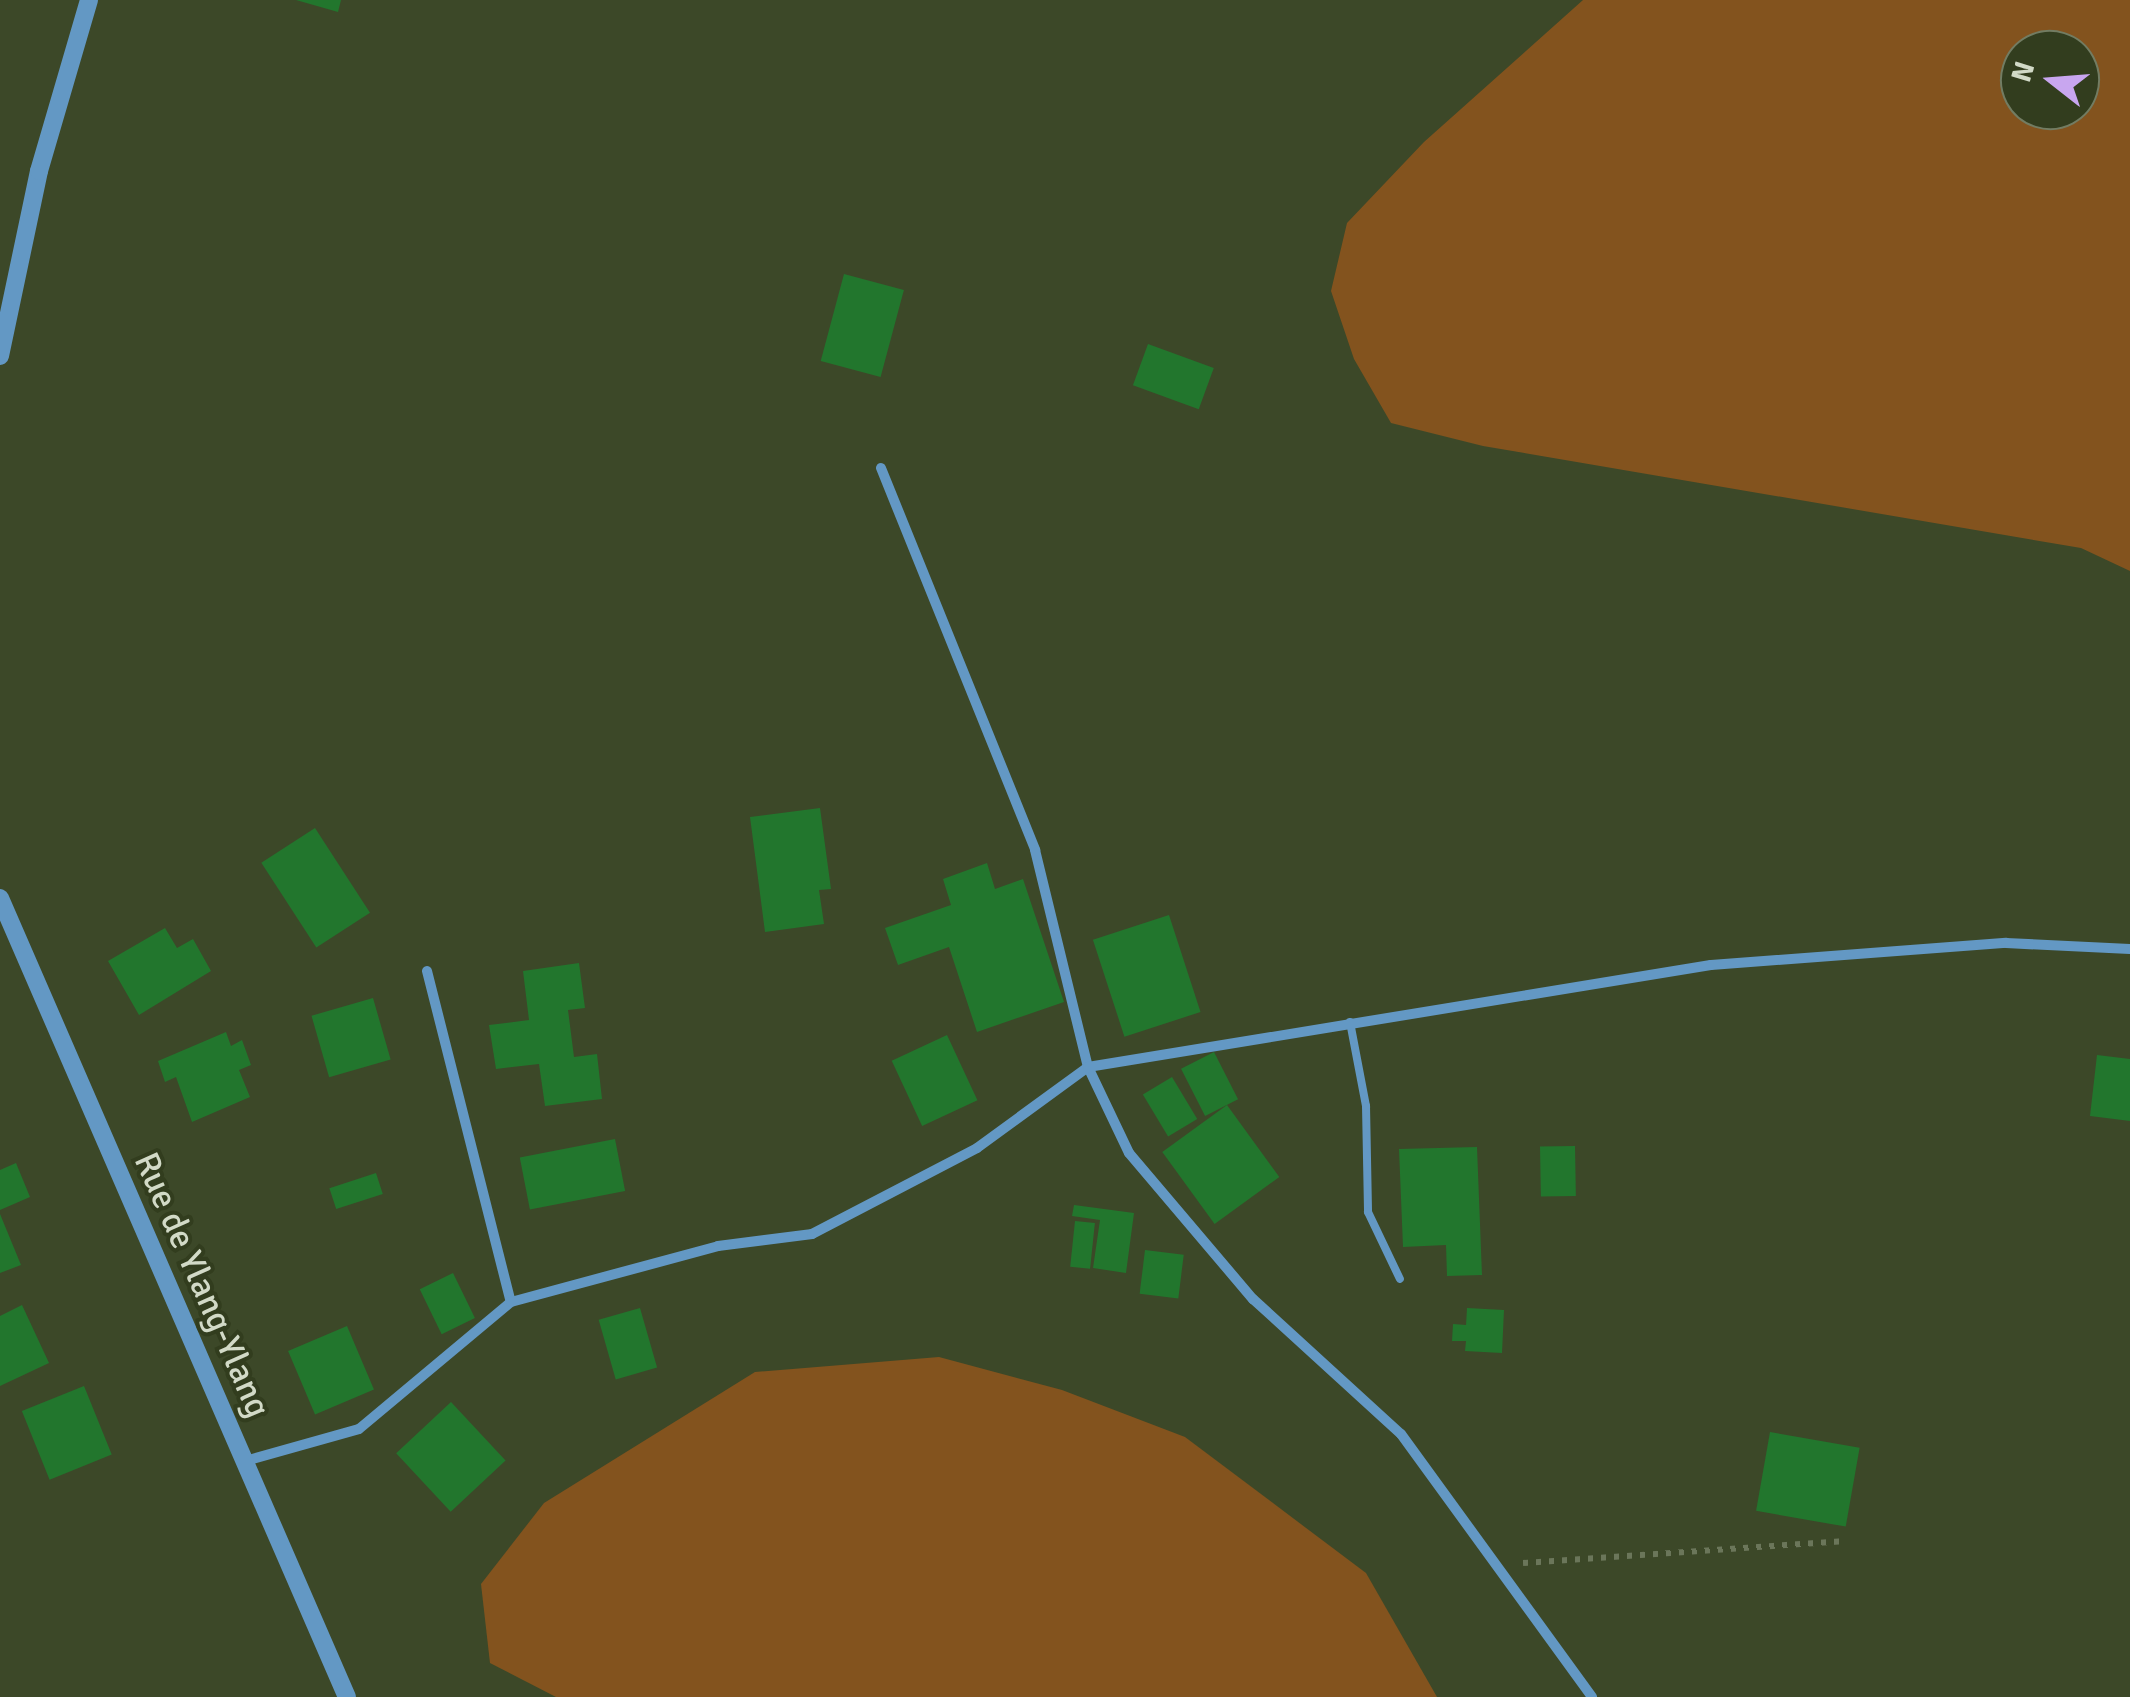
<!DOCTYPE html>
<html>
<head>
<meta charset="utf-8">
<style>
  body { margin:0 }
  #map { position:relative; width:2130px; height:1697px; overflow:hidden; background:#3c4828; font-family:Signika,sans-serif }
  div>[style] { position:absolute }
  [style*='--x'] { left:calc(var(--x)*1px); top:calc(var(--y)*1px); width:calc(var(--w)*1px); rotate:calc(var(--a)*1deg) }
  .green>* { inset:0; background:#83531e }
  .building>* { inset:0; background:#22762d; transform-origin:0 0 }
  .path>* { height:6px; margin-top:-3px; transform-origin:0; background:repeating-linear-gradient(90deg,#6b765a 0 5px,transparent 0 13px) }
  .service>* { height:8px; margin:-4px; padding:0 4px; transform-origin:4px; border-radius:4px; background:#6398c4 }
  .minor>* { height:10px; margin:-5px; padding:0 5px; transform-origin:5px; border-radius:5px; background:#6398c4 }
  .tertiary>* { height:18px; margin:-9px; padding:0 9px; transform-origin:9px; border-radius:9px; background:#6398c4 }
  span { translate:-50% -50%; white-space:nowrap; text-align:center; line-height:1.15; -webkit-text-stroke:8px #323d1e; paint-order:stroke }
  .street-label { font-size:35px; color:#d2dac7 }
  .north { position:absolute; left:2000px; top:30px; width:100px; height:100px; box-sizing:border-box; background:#323d1e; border:2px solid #727c62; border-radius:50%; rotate:287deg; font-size:28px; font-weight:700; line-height:40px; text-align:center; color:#d2dac7 }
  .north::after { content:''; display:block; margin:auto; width:35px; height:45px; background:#c8a6ef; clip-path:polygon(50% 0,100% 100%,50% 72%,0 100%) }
</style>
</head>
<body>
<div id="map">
  <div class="green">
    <i style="clip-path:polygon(evenodd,1583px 0,2130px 0,2130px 571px,2081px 548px,1483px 446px,1391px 423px,1354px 359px,1331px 291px,1347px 223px,1424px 142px,1583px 0,2080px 50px,2080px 110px,2020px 110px,2020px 50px,2080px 50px)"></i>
    <i style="clip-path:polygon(939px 1357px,1062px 1390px,1185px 1437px,1366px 1573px,1437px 1697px,556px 1697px,490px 1663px,481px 1584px,544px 1503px,755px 1372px)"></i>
  </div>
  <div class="building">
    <i style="clip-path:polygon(296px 0,341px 0,338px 12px)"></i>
    <i style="left:844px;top:274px;width:62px;height:90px;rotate:15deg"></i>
    <i style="left:1148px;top:344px;width:70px;height:44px;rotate:20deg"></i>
    <i style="clip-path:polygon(820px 808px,831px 889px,819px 890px,824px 924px,765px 932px,750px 817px)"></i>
    <i style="left:315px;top:828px;width:101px;height:64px;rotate:57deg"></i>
    <i style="clip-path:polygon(987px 863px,995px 889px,1023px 879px,1064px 1002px,977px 1032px,949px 947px,898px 965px,885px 928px,951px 905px,943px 879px)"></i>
    <i style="left:1169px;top:915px;width:102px;height:80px;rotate:72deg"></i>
    <i style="clip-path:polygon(165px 928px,177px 948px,193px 939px,211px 971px,139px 1015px,108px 961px)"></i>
    <i style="clip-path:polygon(579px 963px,585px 1008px,568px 1010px,574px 1057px,597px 1054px,602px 1099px,545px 1106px,539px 1064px,496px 1069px,489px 1025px,529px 1020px,523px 971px)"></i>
    <i style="left:373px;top:998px;width:64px;height:64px;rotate:74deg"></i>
    <i style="clip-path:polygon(226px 1032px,231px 1046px,242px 1040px,251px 1065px,239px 1070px,250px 1097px,192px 1122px,176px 1077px,165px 1082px,158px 1061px)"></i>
    <i style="left:947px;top:1035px;width:72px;height:61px;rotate:65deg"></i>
    <i style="left:1214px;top:1052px;width:53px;height:37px;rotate:63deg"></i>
    <i style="clip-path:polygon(2097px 1055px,2130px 1059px,2130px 1121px,2090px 1116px)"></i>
    <i style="left:1172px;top:1077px;width:49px;height:34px;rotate:59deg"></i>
    <i style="left:1227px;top:1105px;width:89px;height:80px;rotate:54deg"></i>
    <i style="left:615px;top:1139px;width:53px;height:97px;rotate:79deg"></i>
    <i style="left:1575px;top:1146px;width:50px;height:35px;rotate:89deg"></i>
    <i style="clip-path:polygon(1477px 1147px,1482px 1275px,1447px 1276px,1446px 1245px,1403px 1247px,1399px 1149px)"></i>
    <i style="clip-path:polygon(16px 1163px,30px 1197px,0 1210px,0 1170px)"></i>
    <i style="left:376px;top:1173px;width:22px;height:49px;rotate:72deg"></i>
    <i style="clip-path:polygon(1074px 1205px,1134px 1213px,1126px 1273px,1093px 1268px,1100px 1220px,1072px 1216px)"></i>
    <i style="clip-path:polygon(0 1214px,21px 1265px,0 1273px)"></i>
    <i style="left:1075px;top:1221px;width:20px;height:46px;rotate:6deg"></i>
    <i style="left:1145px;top:1250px;width:39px;height:44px;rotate:7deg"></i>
    <i style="left:453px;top:1273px;width:50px;height:37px;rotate:64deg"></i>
    <i style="clip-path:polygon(22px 1305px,49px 1363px,0 1386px,0 1316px)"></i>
    <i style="left:640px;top:1308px;width:62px;height:43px;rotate:74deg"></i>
    <i style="clip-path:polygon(1467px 1308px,1504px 1310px,1502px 1353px,1465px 1351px,1466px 1341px,1452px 1341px,1453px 1324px,1466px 1325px)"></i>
    <i style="left:347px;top:1326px;width:69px;height:64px;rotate:67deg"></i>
    <i style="left:84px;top:1386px;width:74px;height:67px;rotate:68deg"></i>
    <i style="left:451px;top:1402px;width:80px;height:75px;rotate:47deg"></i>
    <i style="left:1770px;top:1432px;width:91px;height:80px;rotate:10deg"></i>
  </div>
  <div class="path">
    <i style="--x:1523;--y:1563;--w:324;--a:-3.9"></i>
  </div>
  <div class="service">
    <i style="--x:1350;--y:1022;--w:86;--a:79.2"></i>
    <i style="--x:1366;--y:1106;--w:106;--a:88.9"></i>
    <i style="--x:1368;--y:1212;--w:74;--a:64.5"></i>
  </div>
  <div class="minor">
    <i style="--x:881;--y:468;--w:412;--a:68"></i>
    <i style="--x:1035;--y:850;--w:223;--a:76.3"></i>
    <i style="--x:1088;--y:1067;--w:95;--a:64.5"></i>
    <i style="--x:1129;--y:1153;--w:192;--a:49.7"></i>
    <i style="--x:1253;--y:1299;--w:200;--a:42.4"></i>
    <i style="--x:1401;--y:1434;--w:325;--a:54"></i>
    <i style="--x:427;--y:971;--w:341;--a:75.8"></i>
    <i style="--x:245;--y:1461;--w:118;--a:-15.7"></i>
    <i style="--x:359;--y:1429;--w:198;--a:-39.9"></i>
    <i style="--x:511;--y:1302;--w:214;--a:-15.1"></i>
    <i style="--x:718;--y:1246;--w:95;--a:-7.3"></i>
    <i style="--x:812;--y:1234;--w:186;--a:-27.5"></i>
    <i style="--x:977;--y:1148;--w:137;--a:-36.1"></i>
    <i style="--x:1088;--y:1067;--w:631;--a:-9.3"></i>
    <i style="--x:1711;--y:965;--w:296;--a:-4.3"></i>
    <i style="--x:2006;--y:943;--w:124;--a:2.8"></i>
  </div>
  <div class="tertiary">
    <i style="--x:0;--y:356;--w:189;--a:-78.1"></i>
    <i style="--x:39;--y:171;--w:178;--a:-73.7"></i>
    <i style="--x:0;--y:898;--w:871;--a:66.53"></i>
  </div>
  <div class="street-label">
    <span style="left:202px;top:1285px;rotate:66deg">Rue de Ylang-Ylang</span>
  </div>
  <div class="north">N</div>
</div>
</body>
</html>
